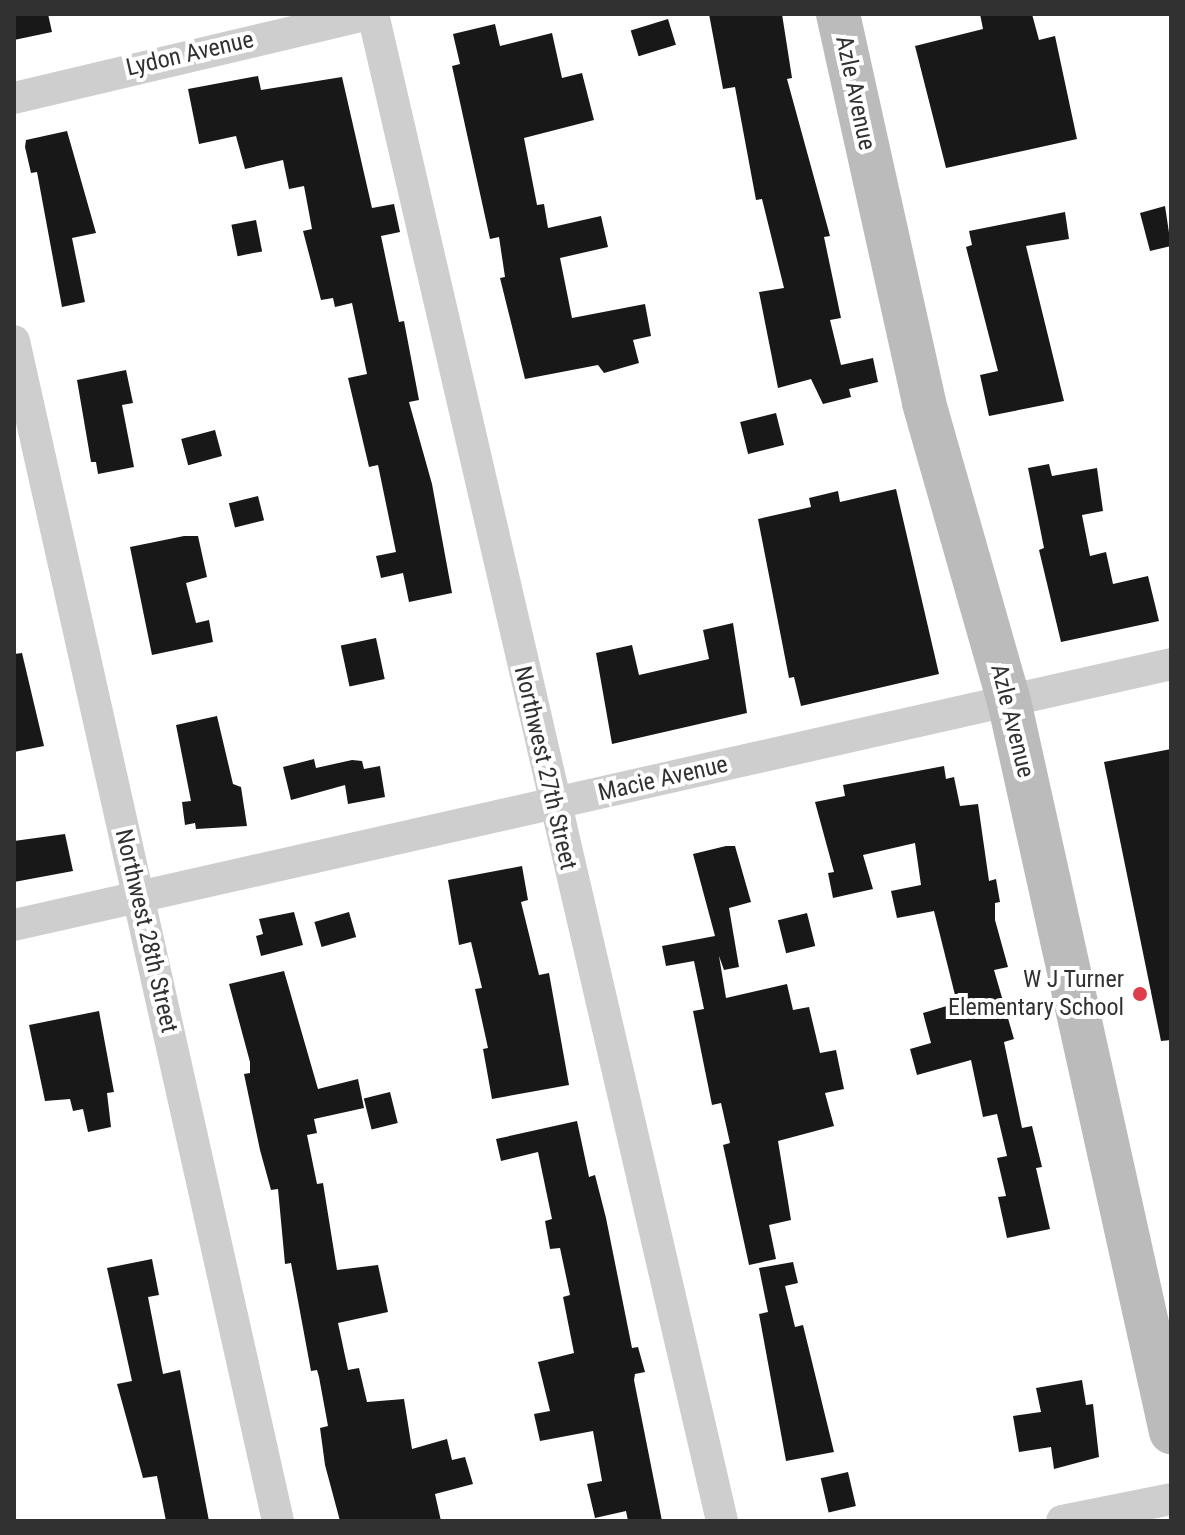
<!DOCTYPE html>
<html>
<head>
<meta charset="utf-8">
<style>
  body { margin:0 }
  #map { position:relative; width:1185px; height:1535px; overflow:hidden; background:#fff; font-family:"Roboto Condensed",sans-serif }
  div>[style] { position:absolute }
  [style*='--x'] { left:calc(var(--x)*1px); top:calc(var(--y)*1px); width:calc(var(--w)*1px); rotate:calc(var(--a)*1deg) }
  .building>* { inset:0; background:#181818; transform-origin:0 0 }
  .street>* { height:32px; margin:-16px; padding:0 16px; transform-origin:16px; border-radius:16px; background:#cecece }
  .secondary>* { height:44px; margin:-22px; padding:0 22px; transform-origin:22px; border-radius:22px; background:#bbb }
  .dots>* { width:22px; height:22px; translate:-50% -50%; box-sizing:border-box; border:4px solid #fff; border-radius:50% }
  span { translate:-50% -50%; white-space:nowrap; text-align:center; line-height:1.15; -webkit-text-stroke:8px #fff; paint-order:stroke }
  .street-label { font-size:24px; color:#313131 }
  .poi-label { font-size:24px; color:#313131 }
  .right { translate:-100% -50%; text-align:right }
  .frame { position:absolute; inset:0; border:16px solid #313131; pointer-events:none }
</style>
</head>
<body>
<div id="map">
  <div class="building">
    <i style="clip-path:polygon(14px 14px,48px 14px,52px 32px,14px 40px)"></i>
    <i style="clip-path:polygon(709px 14px,782px 14px,792px 78px,787px 79px,830px 236px,824px 237px,841px 318px,830px 320px,841px 365px,873px 358px,878px 382px,849px 389px,851px 397px,823px 404px,811px 379px,778px 388px,759px 292px,784px 288px,762px 199px,756px 200px,735px 87px,723px 89px)"></i>
    <i style="clip-path:polygon(980px 14px,1032px 14px,1039px 40px,1055px 36px,1077px 139px,946px 168px,915px 46px,983px 29px)"></i>
    <i style="left:668px;top:19px;width:27px;height:39px;rotate:73deg"></i>
    <i style="clip-path:polygon(495px 24px,500px 46px,552px 33px,562px 78px,582px 73px,594px 120px,524px 138px,537px 205px,544px 204px,548px 228px,601px 216px,608px 247px,560px 258px,572px 318px,645px 304px,651px 336px,633px 340px,639px 363px,604px 373px,598px 365px,525px 379px,500px 278px,505px 277px,499px 237px,490px 239px,452px 66px,460px 64px,453px 34px)"></i>
    <i style="clip-path:polygon(258px 76px,261px 90px,342px 77px,372px 208px,394px 204px,400px 232px,381px 236px,399px 322px,404px 321px,419px 400px,409px 402px,432px 484px,452px 593px,409px 602px,403px 573px,381px 578px,376px 556px,396px 552px,378px 465px,369px 467px,348px 378px,367px 374px,352px 303px,335px 307px,333px 298px,321px 300px,303px 231px,312px 229px,304px 186px,289px 189px,283px 160px,245px 169px,236px 136px,199px 144px,188px 89px)"></i>
    <i style="clip-path:polygon(67px 131px,96px 233px,72px 238px,85px 302px,62px 307px,37px 172px,31px 173px,25px 147px,26px 140px)"></i>
    <i style="clip-path:polygon(1165px 206px,1171px 246px,1150px 251px,1140px 213px)"></i>
    <i style="clip-path:polygon(1065px 212px,1069px 239px,1026px 246px,1064px 401px,989px 416px,980px 375px,998px 371px,966px 247px,972px 245px,969px 231px)"></i>
    <i style="left:256px;top:220px;width:32px;height:25px;rotate:79deg"></i>
    <i style="clip-path:polygon(126px 370px,133px 403px,122px 405px,134px 467px,98px 474px,96px 462px,91px 462px,77px 380px)"></i>
    <i style="left:776px;top:413px;width:33px;height:37px;rotate:76deg"></i>
    <i style="left:215px;top:430px;width:27px;height:35px;rotate:75deg"></i>
    <i style="clip-path:polygon(1049px 464px,1052px 476px,1097px 468px,1103px 511px,1082px 515px,1090px 556px,1106px 552px,1113px 584px,1148px 576px,1159px 621px,1061px 642px,1039px 550px,1044px 548px,1028px 468px)"></i>
    <i style="clip-path:polygon(896px 489px,939px 674px,801px 706px,794px 677px,789px 678px,758px 519px,811px 507px,809px 498px,838px 491px,840px 502px)"></i>
    <i style="left:258px;top:496px;width:25px;height:30px;rotate:76deg"></i>
    <i style="clip-path:polygon(184px 536px,198px 536px,207px 577px,186px 583px,196px 623px,209px 620px,213px 642px,152px 655px,130px 547px)"></i>
    <i style="clip-path:polygon(733px 623px,747px 713px,612px 744px,596px 653px,632px 645px,639px 675px,709px 659px,703px 630px)"></i>
    <i style="left:376px;top:638px;width:42px;height:36px;rotate:78deg"></i>
    <i style="clip-path:polygon(22px 653px,44px 746px,14px 752px,14px 654px)"></i>
    <i style="clip-path:polygon(217px 716px,233px 784px,241px 787px,247px 826px,196px 829px,195px 823px,185px 825px,182px 802px,191px 801px,176px 725px)"></i>
    <i style="clip-path:polygon(1171px 749px,1171px 1040px,1161px 1041px,1104px 762px)"></i>
    <i style="clip-path:polygon(314px 759px,316px 768px,352px 760px,362px 761px,364px 769px,380px 766px,385px 797px,348px 804px,345px 785px,291px 800px,283px 767px)"></i>
    <i style="clip-path:polygon(944px 766px,946px 779px,954px 777px,960px 806px,978px 804px,989px 881px,996px 879px,1000px 902px,995px 903px,995px 920px,1008px 967px,994px 970px,1014px 1039px,1004px 1042px,1022px 1128px,1032px 1126px,1042px 1167px,1036px 1168px,1050px 1229px,1007px 1238px,998px 1197px,1006px 1196px,997px 1158px,1007px 1156px,997px 1114px,983px 1117px,971px 1060px,917px 1075px,910px 1049px,931px 1043px,923px 1013px,957px 1003px,934px 911px,897px 918px,891px 891px,921px 885px,915px 843px,863px 855px,873px 889px,833px 898px,828px 873px,834px 872px,815px 802px,845px 796px,843px 785px)"></i>
    <i style="clip-path:polygon(65px 834px,73px 871px,14px 882px,14px 841px)"></i>
    <i style="clip-path:polygon(726px 846px,735px 846px,751px 902px,729px 908px,739px 967px,724px 970px,719px 956px,726px 998px,787px 984px,793px 1010px,809px 1007px,820px 1053px,836px 1050px,844px 1089px,825px 1093px,834px 1126px,778px 1141px,791px 1220px,769px 1225px,776px 1259px,749px 1265px,723px 1145px,730px 1143px,721px 1103px,712px 1105px,693px 1011px,704px 1009px,694px 961px,666px 966px,662px 946px,715px 936px,693px 854px)"></i>
    <i style="clip-path:polygon(522px 866px,528px 900px,521px 902px,539px 975px,549px 973px,569px 1085px,492px 1099px,483px 1049px,488px 1048px,475px 989px,482px 988px,471px 942px,459px 945px,448px 880px)"></i>
    <i style="clip-path:polygon(294px 912px,303px 945px,261px 956px,256px 936px,263px 934px,259px 919px)"></i>
    <i style="left:349px;top:912px;width:26px;height:36px;rotate:74deg"></i>
    <i style="left:807px;top:913px;width:34px;height:30px;rotate:76deg"></i>
    <i style="clip-path:polygon(284px 971px,318px 1089px,358px 1079px,364px 1108px,314px 1119px,317px 1133px,307px 1135px,317px 1184px,323px 1183px,337px 1270px,378px 1265px,388px 1312px,338px 1323px,348px 1370px,359px 1368px,367px 1402px,404px 1399px,412px 1449px,447px 1439px,452px 1460px,465px 1457px,473px 1484px,435px 1494px,441px 1521px,340px 1521px,325px 1465px,320px 1428px,328px 1426px,319px 1377px,317px 1370px,311px 1371px,291px 1263px,285px 1264px,278px 1189px,271px 1190px,260px 1150px,244px 1074px,250px 1073px,250px 1062px,229px 984px)"></i>
    <i style="clip-path:polygon(99px 1011px,114px 1092px,107px 1093px,111px 1127px,88px 1132px,83px 1109px,73px 1111px,70px 1099px,45px 1101px,29px 1025px)"></i>
    <i style="left:390px;top:1092px;width:32px;height:27px;rotate:76deg"></i>
    <i style="clip-path:polygon(577px 1121px,589px 1177px,595px 1175px,606px 1218px,632px 1348px,638px 1347px,645px 1372px,635px 1374px,634px 1380px,662px 1521px,628px 1521px,626px 1511px,595px 1518px,587px 1484px,602px 1481px,593px 1431px,540px 1441px,534px 1414px,550px 1411px,538px 1362px,574px 1353px,563px 1297px,570px 1295px,560px 1248px,550px 1249px,545px 1221px,552px 1219px,538px 1152px,501px 1161px,496px 1139px)"></i>
    <i style="clip-path:polygon(152px 1259px,159px 1295px,148px 1297px,163px 1374px,180px 1370px,209px 1521px,166px 1521px,157px 1476px,143px 1478px,117px 1384px,132px 1381px,107px 1268px)"></i>
    <i style="clip-path:polygon(793px 1262px,798px 1283px,785px 1286px,795px 1327px,803px 1325px,834px 1452px,786px 1461px,759px 1314px,768px 1312px,759px 1268px)"></i>
    <i style="clip-path:polygon(1082px 1380px,1086px 1405px,1093px 1404px,1099px 1457px,1054px 1469px,1051px 1447px,1019px 1452px,1013px 1416px,1041px 1412px,1036px 1388px)"></i>
    <i style="left:848px;top:1472px;width:35px;height:28px;rotate:77deg"></i>
  </div>
  <div class="street">
    <i style="--x:373;--y:14;--w:1547;--a:76.96"></i>
    <i style="--x:14;--y:98;--w:364;--a:-13.3"></i>
    <i style="--x:14;--y:341;--w:1209;--a:77.39"></i>
    <i style="--x:14;--y:925;--w:1186;--a:-12.71"></i>
    <i style="--x:1062;--y:1521;--w:111;--a:-11.4"></i>
  </div>
  <div class="secondary">
    <i style="--x:838;--y:14;--w:398;--a:77.5"></i>
    <i style="--x:924;--y:403;--w:310;--a:74.1"></i>
    <i style="--x:1009;--y:701;--w:749;--a:77.5"></i>
  </div>
  <div class="dots">
    <i style="left:1140px;top:994px;background:#de3d4b"></i>
  </div>
  <div class="street-label">
    <span style="left:190px;top:54px;rotate:-13deg">Lydon Avenue</span>
    <span style="left:855px;top:93px;rotate:78deg">Azle Avenue</span>
    <span style="left:1012px;top:721px;rotate:76deg">Azle Avenue</span>
    <span style="left:545px;top:768px;rotate:77deg">Northwest 27th Street</span>
    <span style="left:663px;top:779px;rotate:-13deg">Macie Avenue</span>
    <span style="left:146px;top:931px;rotate:77deg">Northwest 28th Street</span>
  </div>
  <div class="poi-label">
    <span class="right" style="left:1124px;top:994px">W J Turner<br>Elementary School</span>
  </div>
  <div class="frame"></div>
</div>
</body>
</html>
